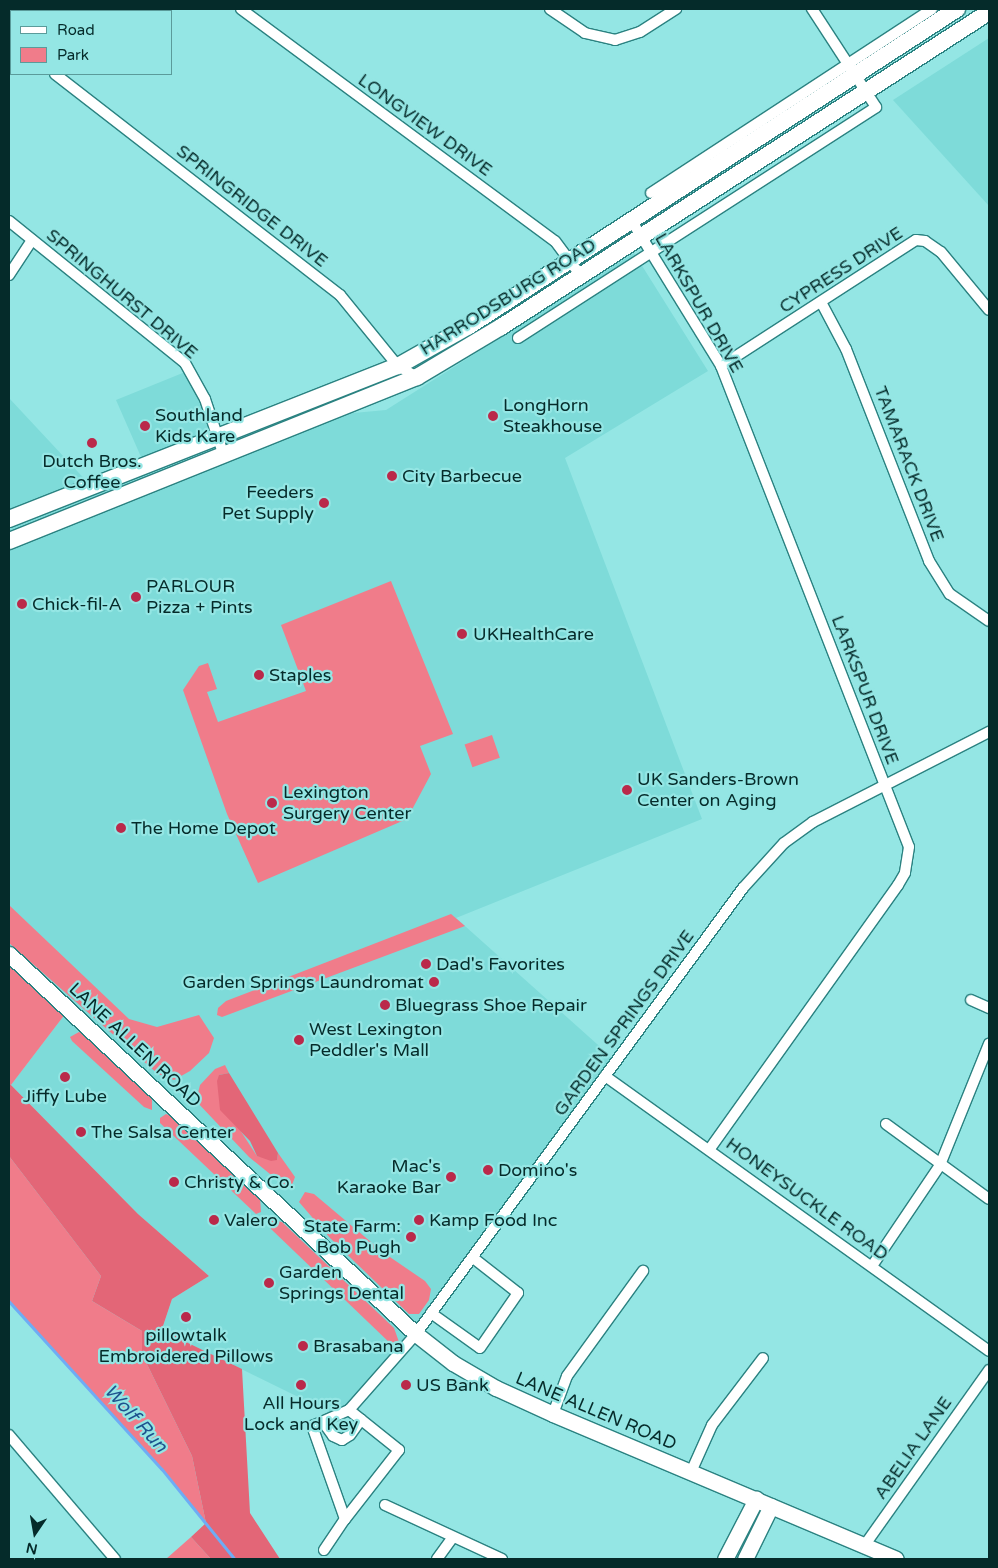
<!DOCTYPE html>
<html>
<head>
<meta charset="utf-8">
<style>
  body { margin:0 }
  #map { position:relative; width:998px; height:1568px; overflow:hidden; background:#94e6e4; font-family:"Varela Round",sans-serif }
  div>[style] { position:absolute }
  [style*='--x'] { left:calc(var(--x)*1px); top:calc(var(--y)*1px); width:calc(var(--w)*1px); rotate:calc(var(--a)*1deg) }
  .built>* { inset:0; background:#7edbd9 }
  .green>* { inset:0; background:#f07c8a; transform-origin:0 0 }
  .forest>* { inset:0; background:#e36677 }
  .stream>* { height:2.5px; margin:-1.25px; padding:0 1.25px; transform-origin:1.25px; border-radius:1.25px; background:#6eacf5 }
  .roads { filter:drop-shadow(1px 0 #2b8281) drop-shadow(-1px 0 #2b8281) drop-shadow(0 1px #2b8281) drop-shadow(0 -1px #2b8281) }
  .street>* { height:10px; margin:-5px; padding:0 5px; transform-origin:5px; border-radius:5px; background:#fff }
  .secondary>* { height:15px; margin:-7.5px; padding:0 7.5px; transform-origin:7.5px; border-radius:7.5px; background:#fff }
  .primary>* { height:16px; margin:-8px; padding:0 8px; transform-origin:8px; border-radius:8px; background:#fff }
  .dots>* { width:14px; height:14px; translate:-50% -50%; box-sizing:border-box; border:2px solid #94e6e4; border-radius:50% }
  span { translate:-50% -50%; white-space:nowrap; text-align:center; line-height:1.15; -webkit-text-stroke:4.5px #94e6e4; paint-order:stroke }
  .street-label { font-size:18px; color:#052b2a }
  .poi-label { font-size:18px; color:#052b2a }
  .left { translate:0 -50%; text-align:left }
  .right { translate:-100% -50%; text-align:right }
  .water-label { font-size:19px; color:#1e538e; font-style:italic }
  .frame { position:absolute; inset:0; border:10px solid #052b2a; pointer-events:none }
  .legend { position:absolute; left:10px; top:10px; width:162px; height:65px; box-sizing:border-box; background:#94e6e4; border:1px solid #5b9b9a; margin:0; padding:6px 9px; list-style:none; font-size:15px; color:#052b2a }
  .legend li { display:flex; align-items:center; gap:10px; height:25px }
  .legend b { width:25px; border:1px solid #5b9b9a }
  .north { position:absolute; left:10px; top:1508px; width:50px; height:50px; -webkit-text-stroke:4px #94e6e4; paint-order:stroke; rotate:192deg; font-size:14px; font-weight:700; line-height:20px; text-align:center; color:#052b2a }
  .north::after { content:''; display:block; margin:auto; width:18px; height:22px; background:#052b2a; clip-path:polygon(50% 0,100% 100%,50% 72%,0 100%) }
</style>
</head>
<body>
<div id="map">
  <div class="built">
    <i style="clip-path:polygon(989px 38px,989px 206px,893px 100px)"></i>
    <i style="clip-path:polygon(634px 253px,708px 371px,565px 458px,702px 819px,456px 918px,616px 1061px,416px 1334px,339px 1417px,184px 1341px,163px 1326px,172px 1299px,209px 1276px,138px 1214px,11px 1085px,69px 1009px,9px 954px,9px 398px,92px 487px,145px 466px,116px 400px,190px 370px,218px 437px,256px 422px,386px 410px)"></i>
  </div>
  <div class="green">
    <i style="clip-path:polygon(391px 581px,453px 734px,420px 746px,431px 774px,407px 819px,258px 883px,227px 814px,183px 690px,199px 666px,208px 663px,217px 689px,207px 692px,218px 722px,306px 691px,281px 625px)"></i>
    <i style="left:492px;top:735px;width:24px;height:29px;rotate:71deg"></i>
    <i style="clip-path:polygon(9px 905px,129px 1019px,157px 1027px,199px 1015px,214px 1038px,209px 1053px,190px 1071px,174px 1080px,158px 1074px,9px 943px)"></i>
    <i style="clip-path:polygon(451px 914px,465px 926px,222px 1017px,217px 1015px,218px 1008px,226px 1001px)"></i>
    <i style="clip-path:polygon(9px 954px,69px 1009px,11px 1085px,9px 1083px)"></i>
    <i style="clip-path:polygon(79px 1032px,88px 1036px,146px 1091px,152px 1100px,152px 1110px,144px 1107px,72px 1041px,70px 1037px)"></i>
    <i style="clip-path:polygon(225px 1065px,229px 1073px,219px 1075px,238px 1127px,257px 1156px,277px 1160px,278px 1153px,295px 1177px,292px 1185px,286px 1187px,249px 1157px,196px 1101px,200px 1085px,215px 1069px)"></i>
    <i style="clip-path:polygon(166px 1114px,178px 1119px,260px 1197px,261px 1212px,256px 1214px,160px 1123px,160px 1118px)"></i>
    <i style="clip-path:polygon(9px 1156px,101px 1276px,92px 1301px,142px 1331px,142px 1354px,192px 1456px,206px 1523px,162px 1469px,9px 1301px)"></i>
    <i style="clip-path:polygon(305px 1192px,314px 1194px,384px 1253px,425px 1281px,431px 1289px,429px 1300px,419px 1314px,409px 1314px,330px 1238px,299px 1202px)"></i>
    <i style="clip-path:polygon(273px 1220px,282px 1222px,394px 1328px,399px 1342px,392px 1345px,271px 1229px,270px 1221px)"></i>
    <i style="clip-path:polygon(191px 1537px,211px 1559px,166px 1559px)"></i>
  </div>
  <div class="forest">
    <i style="clip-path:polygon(229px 1073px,278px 1153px,277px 1160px,271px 1161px,257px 1156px,250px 1141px,220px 1110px,217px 1081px,219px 1075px)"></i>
    <i style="clip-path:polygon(9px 1083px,138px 1214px,209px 1276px,172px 1299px,163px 1326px,184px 1341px,242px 1369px,250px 1513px,280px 1559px,211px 1559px,191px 1537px,206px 1523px,192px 1456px,142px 1354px,142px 1331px,92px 1301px,101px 1276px,9px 1156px)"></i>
  </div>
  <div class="stream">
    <i style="--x:9;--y:1301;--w:227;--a:47.7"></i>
    <i style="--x:162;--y:1469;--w:116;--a:51"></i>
  </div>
  <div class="roads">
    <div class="street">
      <i style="--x:241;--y:9;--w:390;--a:36.5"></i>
      <i style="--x:555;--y:241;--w:44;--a:53.4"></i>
      <i style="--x:550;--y:9;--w:42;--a:34.4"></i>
      <i style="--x:585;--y:33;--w:31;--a:13"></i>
      <i style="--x:615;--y:40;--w:26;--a:-18"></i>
      <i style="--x:640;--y:32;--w:43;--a:-32.6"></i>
      <i style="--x:9;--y:40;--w:2;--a:27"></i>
      <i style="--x:55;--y:74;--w:361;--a:37.8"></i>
      <i style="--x:340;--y:295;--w:92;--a:50.8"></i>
      <i style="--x:398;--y:366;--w:22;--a:30"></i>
      <i style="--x:651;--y:193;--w:336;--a:-33.2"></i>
      <i style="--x:631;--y:220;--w:172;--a:58.3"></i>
      <i style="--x:721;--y:366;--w:516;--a:68.65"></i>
      <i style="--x:909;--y:847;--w:26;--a:99"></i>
      <i style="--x:905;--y:873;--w:14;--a:120"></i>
      <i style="--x:898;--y:885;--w:324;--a:125.5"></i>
      <i style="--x:9;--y:221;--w:226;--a:38.9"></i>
      <i style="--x:185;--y:363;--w:41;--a:60.9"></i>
      <i style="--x:205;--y:399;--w:60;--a:71.6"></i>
      <i style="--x:9;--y:275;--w:42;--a:-56.7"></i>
      <i style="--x:821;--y:302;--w:53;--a:62"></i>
      <i style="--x:846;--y:349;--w:228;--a:68.6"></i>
      <i style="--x:929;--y:561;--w:39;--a:58"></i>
      <i style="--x:950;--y:594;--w:47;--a:34.7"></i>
      <i style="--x:518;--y:338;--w:426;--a:-32.8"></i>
      <i style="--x:876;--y:107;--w:117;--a:-123.1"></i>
      <i style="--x:721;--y:366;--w:232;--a:-32.9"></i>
      <i style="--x:916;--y:240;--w:9;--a:6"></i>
      <i style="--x:925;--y:241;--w:19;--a:35"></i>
      <i style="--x:941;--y:252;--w:75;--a:50.4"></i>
      <i style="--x:971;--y:1000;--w:20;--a:24"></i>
      <i style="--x:605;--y:1076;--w:472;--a:35.6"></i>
      <i style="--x:886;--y:1124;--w:127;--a:36.1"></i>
      <i style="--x:872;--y:1266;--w:122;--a:-56"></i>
      <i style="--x:940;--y:1165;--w:131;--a:-68"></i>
      <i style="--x:431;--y:1313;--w:60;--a:35.5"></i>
      <i style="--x:480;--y:1348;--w:67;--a:-55.4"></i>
      <i style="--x:518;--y:1293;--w:58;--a:-142"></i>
      <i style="--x:349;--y:1410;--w:64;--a:38.7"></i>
      <i style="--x:399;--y:1450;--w:88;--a:128"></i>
      <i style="--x:345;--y:1519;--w:99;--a:-109.5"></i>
      <i style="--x:312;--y:1426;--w:40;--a:-23.4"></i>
      <i style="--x:349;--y:1410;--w:101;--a:-48.6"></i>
      <i style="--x:416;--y:1334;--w:553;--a:-53.75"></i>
      <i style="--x:743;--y:888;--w:61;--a:-47.7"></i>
      <i style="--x:784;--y:843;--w:36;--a:-36"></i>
      <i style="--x:813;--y:822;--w:198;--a:-27.1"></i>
      <i style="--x:553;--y:1414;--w:40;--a:-69.8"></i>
      <i style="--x:567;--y:1376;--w:130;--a:-54.1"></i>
      <i style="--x:323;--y:1422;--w:17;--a:54"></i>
      <i style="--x:333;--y:1436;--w:10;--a:24"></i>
      <i style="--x:342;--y:1440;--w:9;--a:-32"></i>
      <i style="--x:350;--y:1435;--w:19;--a:-54"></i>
      <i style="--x:9;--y:1435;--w:163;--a:49.5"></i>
      <i style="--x:691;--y:1472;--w:51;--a:-65.9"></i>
      <i style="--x:712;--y:1425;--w:84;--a:-52.7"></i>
      <i style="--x:385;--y:1505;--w:129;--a:24.8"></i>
      <i style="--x:864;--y:1546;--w:216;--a:-54.6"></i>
      <i style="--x:324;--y:1550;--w:37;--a:-56"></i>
      <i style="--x:437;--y:1559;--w:26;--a:-54"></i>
    </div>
    <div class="secondary">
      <i style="--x:9;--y:954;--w:557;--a:43.04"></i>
      <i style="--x:416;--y:1334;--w:47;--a:38.1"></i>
      <i style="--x:453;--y:1363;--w:50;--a:30.2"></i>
      <i style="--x:496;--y:1388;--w:63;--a:24.5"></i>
      <i style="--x:553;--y:1414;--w:372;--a:22.9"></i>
      <i style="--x:725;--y:1559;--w:68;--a:-62.7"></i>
      <i style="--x:745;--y:1559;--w:59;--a:-63.9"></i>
    </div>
    <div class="primary">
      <i style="--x:9;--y:519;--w:418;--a:-21.5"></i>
      <i style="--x:398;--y:366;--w:81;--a:-29.4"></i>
      <i style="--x:469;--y:326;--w:582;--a:-33.01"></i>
      <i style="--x:9;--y:541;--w:440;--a:-21.9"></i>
      <i style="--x:417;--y:377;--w:98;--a:-30.8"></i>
      <i style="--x:501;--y:327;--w:581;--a:-32.84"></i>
    </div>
  </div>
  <div class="dots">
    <i style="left:493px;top:416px;background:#ba294a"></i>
    <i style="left:145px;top:426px;background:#ba294a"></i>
    <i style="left:92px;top:443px;background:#ba294a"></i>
    <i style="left:392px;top:476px;background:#ba294a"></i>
    <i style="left:324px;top:503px;background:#ba294a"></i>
    <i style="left:136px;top:597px;background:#ba294a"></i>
    <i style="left:22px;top:604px;background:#ba294a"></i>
    <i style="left:462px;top:634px;background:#ba294a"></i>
    <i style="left:259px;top:675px;background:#ba294a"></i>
    <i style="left:627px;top:790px;background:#ba294a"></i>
    <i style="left:272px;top:803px;background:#ba294a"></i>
    <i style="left:121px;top:828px;background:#ba294a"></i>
    <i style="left:426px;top:964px;background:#ba294a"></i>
    <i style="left:434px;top:982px;background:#ba294a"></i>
    <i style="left:385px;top:1005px;background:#ba294a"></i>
    <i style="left:299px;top:1040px;background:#ba294a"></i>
    <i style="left:65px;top:1077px;background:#ba294a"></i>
    <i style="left:81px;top:1132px;background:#ba294a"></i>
    <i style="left:488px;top:1170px;background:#ba294a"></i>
    <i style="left:451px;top:1177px;background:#ba294a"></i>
    <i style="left:174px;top:1182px;background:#ba294a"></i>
    <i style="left:214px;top:1220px;background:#ba294a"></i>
    <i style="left:419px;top:1220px;background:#ba294a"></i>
    <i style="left:411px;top:1237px;background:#ba294a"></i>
    <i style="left:269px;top:1283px;background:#ba294a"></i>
    <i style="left:186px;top:1317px;background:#ba294a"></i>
    <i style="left:303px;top:1346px;background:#ba294a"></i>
    <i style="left:301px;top:1385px;background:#ba294a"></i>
    <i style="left:406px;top:1385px;background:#ba294a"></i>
  </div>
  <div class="street-label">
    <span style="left:425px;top:125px;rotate:36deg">LONGVIEW DRIVE</span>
    <span style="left:252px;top:206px;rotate:38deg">SPRINGRIDGE DRIVE</span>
    <span style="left:841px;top:270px;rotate:-33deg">CYPRESS DRIVE</span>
    <span style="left:122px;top:294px;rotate:40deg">SPRINGHURST DRIVE</span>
    <span style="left:508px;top:297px;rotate:-32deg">HARRODSBURG ROAD</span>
    <span style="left:699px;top:303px;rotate:60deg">LARKSPUR DRIVE</span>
    <span style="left:909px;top:464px;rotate:69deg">TAMARACK DRIVE</span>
    <span style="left:865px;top:690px;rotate:69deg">LARKSPUR DRIVE</span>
    <span style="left:624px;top:1023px;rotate:-54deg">GARDEN SPRINGS DRIVE</span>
    <span style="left:135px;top:1045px;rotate:43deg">LANE ALLEN ROAD</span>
    <span style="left:807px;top:1199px;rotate:36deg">HONEYSUCKLE ROAD</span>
    <span style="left:596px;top:1411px;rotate:23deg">LANE ALLEN ROAD</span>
    <span style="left:913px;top:1448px;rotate:-55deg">ABELIA LANE</span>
  </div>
  <div class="poi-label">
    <span class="left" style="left:503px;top:416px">LongHorn<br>Steakhouse</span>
    <span class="left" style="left:155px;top:426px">Southland<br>Kids Kare</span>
    <span style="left:92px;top:472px">Dutch Bros.<br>Coffee</span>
    <span class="left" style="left:402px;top:476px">City Barbecue</span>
    <span class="right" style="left:314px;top:503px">Feeders<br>Pet Supply</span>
    <span class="left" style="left:146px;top:597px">PARLOUR<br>Pizza + Pints</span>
    <span class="left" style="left:32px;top:604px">Chick-fil-A</span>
    <span class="left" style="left:473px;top:634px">UKHealthCare</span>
    <span class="left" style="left:269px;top:675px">Staples</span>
    <span class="left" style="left:637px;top:790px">UK Sanders-Brown<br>Center on Aging</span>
    <span class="left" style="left:283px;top:803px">Lexington<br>Surgery Center</span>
    <span class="left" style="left:131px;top:828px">The Home Depot</span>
    <span class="left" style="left:436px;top:964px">Dad's Favorites</span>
    <span class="right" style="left:424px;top:982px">Garden Springs Laundromat</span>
    <span class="left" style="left:395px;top:1005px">Bluegrass Shoe Repair</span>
    <span class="left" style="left:309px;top:1040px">West Lexington<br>Peddler's Mall</span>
    <span style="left:65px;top:1096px">Jiffy Lube</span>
    <span class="left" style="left:91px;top:1132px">The Salsa Center</span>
    <span class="right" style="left:441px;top:1177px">Mac's<br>Karaoke Bar</span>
    <span class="left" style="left:498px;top:1170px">Domino's</span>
    <span class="left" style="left:184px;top:1182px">Christy &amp; Co.</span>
    <span class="left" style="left:224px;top:1220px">Valero</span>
    <span class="left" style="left:429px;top:1220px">Kamp Food Inc</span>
    <span class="right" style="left:401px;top:1237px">State Farm:<br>Bob Pugh</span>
    <span class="left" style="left:279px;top:1283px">Garden<br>Springs Dental</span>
    <span style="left:186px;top:1346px">pillowtalk<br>Embroidered Pillows</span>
    <span class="left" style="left:313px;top:1346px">Brasabana</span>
    <span class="left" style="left:416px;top:1385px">US Bank</span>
    <span style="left:301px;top:1414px">All Hours<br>Lock and Key</span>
  </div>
  <div class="water-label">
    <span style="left:135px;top:1419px;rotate:48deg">Wolf Run</span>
  </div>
  <div class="frame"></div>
  <ul class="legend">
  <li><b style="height:6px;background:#fff"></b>Road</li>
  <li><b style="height:14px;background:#f07c8a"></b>Park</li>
  </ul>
  <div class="north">N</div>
</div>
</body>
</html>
